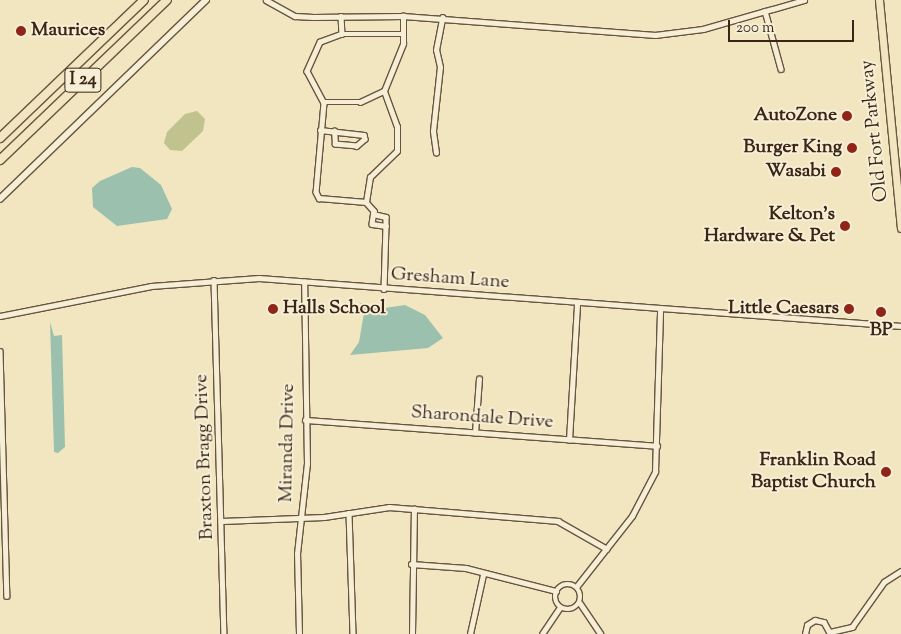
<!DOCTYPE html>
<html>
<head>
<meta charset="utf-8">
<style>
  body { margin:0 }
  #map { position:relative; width:901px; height:634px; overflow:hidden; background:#f1e6c0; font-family:"Sorts Mill Goudy",serif }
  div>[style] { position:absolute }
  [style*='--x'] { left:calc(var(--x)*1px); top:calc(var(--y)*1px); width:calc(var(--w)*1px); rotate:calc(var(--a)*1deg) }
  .green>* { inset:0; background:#c0c38e }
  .water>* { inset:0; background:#9bc0ae }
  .roads { filter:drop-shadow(1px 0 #685541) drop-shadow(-1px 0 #685541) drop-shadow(0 1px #685541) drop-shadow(0 -1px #685541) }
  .minor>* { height:4.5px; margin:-2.25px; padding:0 2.25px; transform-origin:2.25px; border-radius:2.25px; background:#f6efd6 }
  .minor>.ring { margin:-2.25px; padding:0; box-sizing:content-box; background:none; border:4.5px solid #f6efd6; border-radius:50% }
  .tertiary>* { height:5.5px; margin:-2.75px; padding:0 2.75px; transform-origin:2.75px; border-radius:2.75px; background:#f6efd6 }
  .primary>* { height:7px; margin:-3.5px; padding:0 3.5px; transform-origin:3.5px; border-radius:3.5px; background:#f1e6c0 }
  .motorway>* { height:8px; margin:-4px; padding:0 4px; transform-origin:4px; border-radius:4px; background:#f1e6c0 }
  .dots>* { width:14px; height:14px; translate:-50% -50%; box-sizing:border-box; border:2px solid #f6efd6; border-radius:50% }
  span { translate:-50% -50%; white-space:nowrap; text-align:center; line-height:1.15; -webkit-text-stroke:4px #f6efd6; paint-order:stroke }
  .shield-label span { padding:1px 4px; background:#f6efd6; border:1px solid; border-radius:4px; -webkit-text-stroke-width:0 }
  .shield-label { font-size:18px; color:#3a2517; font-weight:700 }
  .poi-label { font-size:19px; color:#3a2517; font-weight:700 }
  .left { translate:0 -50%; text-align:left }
  .right { translate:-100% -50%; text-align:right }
  .street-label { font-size:19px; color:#3a2517 }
  .scale { position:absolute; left:728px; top:20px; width:126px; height:22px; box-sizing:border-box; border:2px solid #3a2517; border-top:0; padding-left:6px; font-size:15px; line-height:18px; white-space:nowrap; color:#3a2517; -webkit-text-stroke:4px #f6efd6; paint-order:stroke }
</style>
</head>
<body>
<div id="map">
  <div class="green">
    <i style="clip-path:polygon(197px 111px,205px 119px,203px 131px,182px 151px,170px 150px,164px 143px,167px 132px,185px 114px)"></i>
  </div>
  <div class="water">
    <i style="clip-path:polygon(132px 167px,140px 168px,161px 185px,172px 209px,167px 219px,117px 226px,93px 207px,92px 188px,100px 181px)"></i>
    <i style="clip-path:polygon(360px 303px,378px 309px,405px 305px,425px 315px,443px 338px,428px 348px,350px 355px,359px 342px,364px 313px)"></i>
    <i style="clip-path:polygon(50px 322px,54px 336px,62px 335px,65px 447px,58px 453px,54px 452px)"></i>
  </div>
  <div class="roads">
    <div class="minor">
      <i style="--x:266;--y:0;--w:33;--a:29"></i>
      <i style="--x:295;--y:16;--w:18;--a:3"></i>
      <i style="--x:313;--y:17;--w:90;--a:-0.6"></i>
      <i style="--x:403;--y:16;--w:253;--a:4.3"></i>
      <i style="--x:655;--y:35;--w:48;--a:-7.1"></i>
      <i style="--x:703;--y:29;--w:105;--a:-16"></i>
      <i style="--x:765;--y:11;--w:60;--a:74.6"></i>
      <i style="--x:341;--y:16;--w:18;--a:87"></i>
      <i style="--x:342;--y:34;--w:23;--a:160"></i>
      <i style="--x:320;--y:42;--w:32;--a:114"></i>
      <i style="--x:307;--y:71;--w:36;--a:62"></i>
      <i style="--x:324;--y:103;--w:89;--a:95.1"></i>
      <i style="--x:316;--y:192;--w:7;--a:63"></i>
      <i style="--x:319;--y:198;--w:47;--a:4.9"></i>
      <i style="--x:366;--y:202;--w:12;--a:48"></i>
      <i style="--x:374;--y:211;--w:13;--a:99"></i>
      <i style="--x:372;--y:224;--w:14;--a:8"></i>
      <i style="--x:386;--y:226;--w:63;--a:91.8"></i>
      <i style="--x:342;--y:34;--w:61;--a:0"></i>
      <i style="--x:324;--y:102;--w:36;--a:0"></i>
      <i style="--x:360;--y:102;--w:26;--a:-25"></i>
      <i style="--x:320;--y:130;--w:44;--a:6.5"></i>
      <i style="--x:364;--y:135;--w:4;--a:76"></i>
      <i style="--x:365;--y:139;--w:11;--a:139"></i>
      <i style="--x:357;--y:146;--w:22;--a:-175"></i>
      <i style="--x:335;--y:144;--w:13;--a:-94"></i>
      <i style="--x:436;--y:153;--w:22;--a:-98"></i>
      <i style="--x:433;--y:131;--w:64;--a:-83.8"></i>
      <i style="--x:440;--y:67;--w:17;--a:-103"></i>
      <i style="--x:436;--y:50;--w:33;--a:-79"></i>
      <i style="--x:366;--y:202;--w:25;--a:-81"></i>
      <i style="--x:370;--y:177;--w:37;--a:-44"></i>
      <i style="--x:397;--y:151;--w:24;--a:-90"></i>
      <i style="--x:397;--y:127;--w:38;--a:-110"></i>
      <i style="--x:384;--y:91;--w:51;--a:-68"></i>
      <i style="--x:403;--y:44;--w:28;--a:-90"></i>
      <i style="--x:373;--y:214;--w:13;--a:13"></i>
      <i style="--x:386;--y:217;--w:9;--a:90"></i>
      <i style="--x:214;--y:280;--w:354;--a:88.4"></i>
      <i style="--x:0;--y:316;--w:154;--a:-11.2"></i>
      <i style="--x:151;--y:286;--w:108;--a:-4.2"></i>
      <i style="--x:259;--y:278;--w:644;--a:4.28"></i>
      <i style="--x:0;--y:351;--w:245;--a:88.4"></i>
      <i style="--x:305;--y:420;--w:353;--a:4.2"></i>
      <i style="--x:475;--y:433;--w:54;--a:-85.8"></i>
      <i style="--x:569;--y:440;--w:136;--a:-86.6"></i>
      <i style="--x:349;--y:513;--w:121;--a:88.1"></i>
      <i style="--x:222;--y:521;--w:102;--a:-2.2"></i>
      <i style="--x:324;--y:517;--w:66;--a:-8.7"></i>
      <i style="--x:389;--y:507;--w:170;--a:4.7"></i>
      <i style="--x:558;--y:521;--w:56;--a:29.7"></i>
      <i style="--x:411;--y:564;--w:55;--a:4.2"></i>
      <i style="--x:466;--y:568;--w:93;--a:14.3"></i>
      <i class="ring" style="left:555px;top:584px;width:21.5px;height:21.5px"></i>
      <i style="--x:577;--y:586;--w:89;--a:-51.8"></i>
      <i style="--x:632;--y:516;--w:50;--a:-62.4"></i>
      <i style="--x:655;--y:472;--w:162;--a:-88.2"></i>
      <i style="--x:580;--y:603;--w:37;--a:56"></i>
      <i style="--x:830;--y:632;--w:23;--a:-13"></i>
      <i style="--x:852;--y:627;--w:55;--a:-54.6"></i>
      <i style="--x:884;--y:582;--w:20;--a:-33"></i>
      <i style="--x:299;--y:634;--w:80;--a:-91.4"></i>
      <i style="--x:297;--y:554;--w:91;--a:-83.7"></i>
      <i style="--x:307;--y:464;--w:182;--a:-90.9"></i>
      <i style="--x:412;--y:634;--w:125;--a:-89.1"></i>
      <i style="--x:470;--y:634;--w:60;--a:-77.6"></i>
      <i style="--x:542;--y:634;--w:32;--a:-56"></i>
      <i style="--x:805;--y:634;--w:9;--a:-77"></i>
      <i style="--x:807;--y:625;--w:9;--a:-32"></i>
      <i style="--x:815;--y:620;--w:9;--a:13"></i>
      <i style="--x:824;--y:622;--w:13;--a:61"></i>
    </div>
    <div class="tertiary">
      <i style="--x:0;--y:199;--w:286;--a:-44"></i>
    </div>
    <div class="primary">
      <i style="--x:879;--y:0;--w:229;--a:84.5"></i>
    </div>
    <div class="motorway">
      <i style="--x:0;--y:138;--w:199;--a:-43.8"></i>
      <i style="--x:0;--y:160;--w:231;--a:-43.8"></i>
    </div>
  </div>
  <div class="dots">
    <i style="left:21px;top:31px;background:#8f2418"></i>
    <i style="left:847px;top:116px;background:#8f2418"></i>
    <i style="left:852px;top:148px;background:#8f2418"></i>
    <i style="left:836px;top:172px;background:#8f2418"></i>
    <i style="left:845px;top:226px;background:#8f2418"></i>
    <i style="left:273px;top:309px;background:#8f2418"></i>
    <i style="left:849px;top:309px;background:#8f2418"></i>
    <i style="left:881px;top:312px;background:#8f2418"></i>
    <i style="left:886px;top:472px;background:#8f2418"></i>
  </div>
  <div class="shield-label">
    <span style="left:83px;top:80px">I 24</span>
  </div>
  <div class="poi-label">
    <span class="left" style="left:31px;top:31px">Maurices</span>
    <span class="right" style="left:837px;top:116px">AutoZone</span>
    <span class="right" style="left:842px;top:148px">Burger King</span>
    <span class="right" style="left:826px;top:172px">Wasabi</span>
    <span class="right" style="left:835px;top:226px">Kelton's<br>Hardware &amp; Pet</span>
    <span class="left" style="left:283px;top:309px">Halls School</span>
    <span class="right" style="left:839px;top:309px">Little Caesars</span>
    <span style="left:881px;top:331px">BP</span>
    <span class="right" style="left:876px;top:472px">Franklin Road<br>Baptist Church</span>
  </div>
  <div class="street-label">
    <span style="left:875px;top:131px;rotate:-96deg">Old Fort Parkway</span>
    <span style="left:450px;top:279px;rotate:4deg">Gresham Lane</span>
    <span style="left:482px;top:418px;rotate:4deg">Sharondale Drive</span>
    <span style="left:288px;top:443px;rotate:-89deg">Miranda Drive</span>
    <span style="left:205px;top:457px;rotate:-92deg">Braxton Bragg Drive</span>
  </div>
  <div class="scale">200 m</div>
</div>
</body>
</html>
